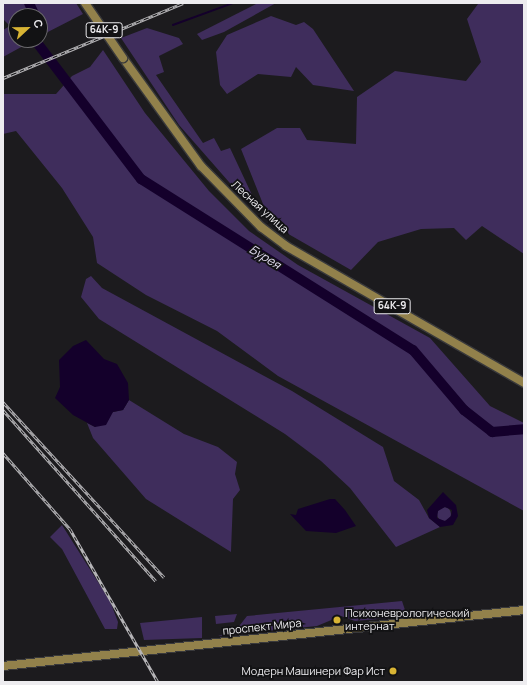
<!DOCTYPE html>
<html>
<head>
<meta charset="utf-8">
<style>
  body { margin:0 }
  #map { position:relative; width:527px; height:685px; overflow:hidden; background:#1c1b1e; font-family:Manrope,sans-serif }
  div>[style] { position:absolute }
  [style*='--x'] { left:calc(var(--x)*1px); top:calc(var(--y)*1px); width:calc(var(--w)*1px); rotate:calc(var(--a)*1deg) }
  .green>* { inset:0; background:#3f2d5c }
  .round { border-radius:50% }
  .water>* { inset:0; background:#14002b }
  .stream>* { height:1.5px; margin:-0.75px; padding:0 0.75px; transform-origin:0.75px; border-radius:0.75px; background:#14002b }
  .river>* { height:10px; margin:-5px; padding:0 5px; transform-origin:5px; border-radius:5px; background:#14002b }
  .roads { filter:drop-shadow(1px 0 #39393b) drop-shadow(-1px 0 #39393b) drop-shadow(0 1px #39393b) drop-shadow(0 -1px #39393b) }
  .major>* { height:8px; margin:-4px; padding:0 4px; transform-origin:4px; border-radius:4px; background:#92814b }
  .rail>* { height:3px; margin-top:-1.5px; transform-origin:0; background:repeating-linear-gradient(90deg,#121214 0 4.5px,#b5b4b7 0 9px); box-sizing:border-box; border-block:1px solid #b5b4b7 }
  .bridges { filter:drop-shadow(1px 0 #39393b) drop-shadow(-1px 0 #39393b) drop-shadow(0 1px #39393b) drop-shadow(0 -1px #39393b) }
  .major-bridge>* { height:8px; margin:-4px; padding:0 4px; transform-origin:4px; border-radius:4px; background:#92814b }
  .dots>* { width:11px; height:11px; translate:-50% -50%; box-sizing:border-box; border:2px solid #121214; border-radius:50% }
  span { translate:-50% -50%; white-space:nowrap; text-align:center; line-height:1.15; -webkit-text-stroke:3.5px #121214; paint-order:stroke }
  .shield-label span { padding:1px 3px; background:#121214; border:1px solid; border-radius:3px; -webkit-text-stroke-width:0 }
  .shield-label { font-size:10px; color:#edecef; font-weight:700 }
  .street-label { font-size:11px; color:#edecef }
  .poi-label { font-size:11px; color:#edecef }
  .left { translate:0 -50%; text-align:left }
  .right { translate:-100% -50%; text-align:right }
  .water-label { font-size:12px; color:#e4def2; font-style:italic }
  .frame { position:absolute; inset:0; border:4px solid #edecef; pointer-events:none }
  .north { position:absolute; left:8px; top:8px; width:40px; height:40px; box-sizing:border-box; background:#121214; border:1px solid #6a696c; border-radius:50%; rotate:68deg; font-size:11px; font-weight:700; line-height:16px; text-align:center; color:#edecef }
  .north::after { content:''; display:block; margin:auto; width:14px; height:18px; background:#d8b434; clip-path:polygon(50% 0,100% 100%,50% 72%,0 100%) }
</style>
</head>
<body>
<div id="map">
  <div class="green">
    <i style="clip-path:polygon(3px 3px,76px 3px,83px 14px,40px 36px,40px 16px,16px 16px,16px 40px,34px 40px,3px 57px,3px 30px,10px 26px,3px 19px)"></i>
    <i style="clip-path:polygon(258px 3px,276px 3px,224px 32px,202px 40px,197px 34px)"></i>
    <i style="clip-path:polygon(524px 3px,524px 254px,482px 226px,466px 240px,454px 228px,421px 229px,378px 242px,351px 270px,271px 224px,241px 149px,277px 128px,300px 128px,307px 140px,356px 144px,357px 97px,395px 71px,466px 81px,481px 62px,467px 19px,478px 4px)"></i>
    <i style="clip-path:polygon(271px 16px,296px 25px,304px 22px,313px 29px,354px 91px,313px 85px,296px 67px,291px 77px,258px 74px,227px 94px,220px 85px,216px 52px,227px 35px)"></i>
    <i style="clip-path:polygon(147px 28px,179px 38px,183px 44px,159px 56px,164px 72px,156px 75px,203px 143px,214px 138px,221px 151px,230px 148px,253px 197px,243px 198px,179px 125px,121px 38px)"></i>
    <i style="clip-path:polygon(103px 50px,145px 113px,209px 191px,249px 231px,298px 265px,430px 338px,490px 406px,524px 423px,524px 511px,278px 376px,217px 331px,146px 295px,97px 263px,93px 237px,62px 188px,16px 131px,3px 134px,3px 94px,56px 94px,72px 76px,90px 67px)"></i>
    <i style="clip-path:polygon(91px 276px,102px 288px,292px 391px,383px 447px,394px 481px,419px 500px,429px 518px,440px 527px,396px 547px,350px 488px,321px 461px,285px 434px,99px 319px,81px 297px,86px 279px)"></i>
    <i style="clip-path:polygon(129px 400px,184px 434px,218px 447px,237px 462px,235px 474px,240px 490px,233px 499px,231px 552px,146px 499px,93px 438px,87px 423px,95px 427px,113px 412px,123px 410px)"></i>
    <i class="round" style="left:437px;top:507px;width:14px;height:14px"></i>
    <i style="clip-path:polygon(62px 525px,110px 601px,118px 622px,117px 629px,105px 629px,62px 549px,50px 537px)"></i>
    <i style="clip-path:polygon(402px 601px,406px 613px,390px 618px,355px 621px,341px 616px,317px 626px,218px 636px,236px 630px,247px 616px)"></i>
    <i style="clip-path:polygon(237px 614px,234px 622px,216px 624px,215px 616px)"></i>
    <i style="clip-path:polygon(202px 617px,202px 638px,144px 640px,140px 623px)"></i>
  </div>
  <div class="water">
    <i style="clip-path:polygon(86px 340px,104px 359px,117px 364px,128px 383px,129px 400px,123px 410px,113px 412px,106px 425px,95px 427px,73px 415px,55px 398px,60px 387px,59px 360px,73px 346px)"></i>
    <i style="clip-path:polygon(evenodd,443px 492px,456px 505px,458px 516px,453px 525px,440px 527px,429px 518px,427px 510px,443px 492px,445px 507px,452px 510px,451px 516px,445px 521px,437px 518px,438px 511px,445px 507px)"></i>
    <i style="clip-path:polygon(330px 499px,335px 499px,345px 510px,356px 526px,336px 533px,306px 531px,290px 514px,296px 515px,298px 509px)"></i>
  </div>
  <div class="stream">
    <i style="--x:173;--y:25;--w:64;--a:-20.1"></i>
  </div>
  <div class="river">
    <i style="--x:29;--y:3;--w:14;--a:65"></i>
    <i style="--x:35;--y:40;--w:175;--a:52.7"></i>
    <i style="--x:141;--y:179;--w:321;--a:32.2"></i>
    <i style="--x:413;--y:350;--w:79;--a:49.6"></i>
    <i style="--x:464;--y:410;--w:36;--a:38"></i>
    <i style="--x:492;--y:432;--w:32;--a:-5"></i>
  </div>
  <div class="roads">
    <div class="major">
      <i style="--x:123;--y:58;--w:133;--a:54.2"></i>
      <i style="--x:201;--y:166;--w:86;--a:45.5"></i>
      <i style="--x:261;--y:227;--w:31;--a:37"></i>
      <i style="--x:286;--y:246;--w:275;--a:29.9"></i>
      <i style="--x:3;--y:666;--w:524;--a:-6.13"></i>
    </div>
  </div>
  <div class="rail">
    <i style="--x:3;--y:78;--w:195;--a:-22.6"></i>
    <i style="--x:3;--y:402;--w:238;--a:47.4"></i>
    <i style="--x:3;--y:410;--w:229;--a:48.2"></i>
    <i style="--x:3;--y:453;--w:101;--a:48.6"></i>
    <i style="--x:70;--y:529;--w:177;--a:60.1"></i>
  </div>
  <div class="bridges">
    <div class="major-bridge">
      <i style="--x:85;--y:3;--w:67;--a:55.4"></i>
    </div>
  </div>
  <div class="dots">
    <i style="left:337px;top:620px;background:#d8b434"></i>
    <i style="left:393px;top:671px;background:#d8b434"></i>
  </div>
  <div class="shield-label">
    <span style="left:104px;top:30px">64К-9</span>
    <span style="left:392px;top:306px">64К-9</span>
  </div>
  <div class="street-label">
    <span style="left:260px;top:207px;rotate:42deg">Лесная улица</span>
    <span style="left:262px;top:627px;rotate:-6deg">проспект Мира</span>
  </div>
  <div class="poi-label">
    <span class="left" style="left:345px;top:620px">Психоневрологический<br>интернат</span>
    <span class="right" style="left:385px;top:671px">Модерн Машинери Фар Ист</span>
  </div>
  <div class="water-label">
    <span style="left:265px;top:257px;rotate:32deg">Бурея</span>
  </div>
  <div class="frame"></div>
  <div class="north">С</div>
</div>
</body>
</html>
